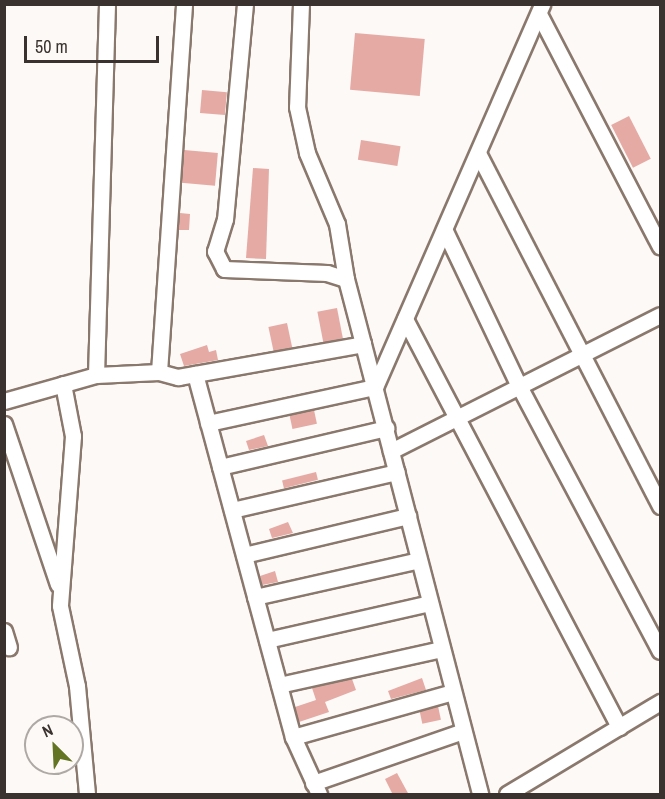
<!DOCTYPE html>
<html>
<head>
<meta charset="utf-8">
<style>
  body { margin:0 }
  #map { position:relative; width:665px; height:799px; overflow:hidden; background:#fdf9f6; font-family:"Archivo Narrow",sans-serif }
  div>[style] { position:absolute }
  [style*='--x'] { left:calc(var(--x)*1px); top:calc(var(--y)*1px); width:calc(var(--w)*1px); rotate:calc(var(--a)*1deg) }
  .building>* { inset:0; background:#e5aaa4; transform-origin:0 0 }
  .roads { filter:drop-shadow(2px 0 #8a786d) drop-shadow(-2px 0 #8a786d) drop-shadow(0 2px #8a786d) drop-shadow(0 -2px #8a786d) }
  .street>* { height:15px; margin:-7.5px; padding:0 7.5px; transform-origin:7.5px; border-radius:7.5px; background:#fff }
  span { translate:-50% -50%; white-space:nowrap; text-align:center; line-height:1.15; -webkit-text-stroke:5px #fdf9f6; paint-order:stroke }
  .frame { position:absolute; inset:0; border:6px solid #3a322e; pointer-events:none }
  .north { position:absolute; left:24px; top:715px; width:60px; height:60px; box-sizing:border-box; background:#fdf9f6; border:2px solid #afa9a6; border-radius:50%; rotate:336deg; font-size:16px; font-weight:700; line-height:24px; text-align:center; color:#3a322e }
  .north::after { content:''; display:block; margin:auto; width:21px; height:27px; background:#637422; clip-path:polygon(50% 0,100% 100%,50% 72%,0 100%) }
  .scale { position:absolute; left:24px; top:36px; width:135px; height:27px; box-sizing:border-box; border:3px solid #3a322e; border-top:0; padding-left:8px; font-size:18px; line-height:21px; white-space:nowrap; color:#3a322e; -webkit-text-stroke:4px #fdf9f6; paint-order:stroke }
</style>
</head>
<body>
<div id="map">
  <div class="building">
    <i style="left:355px;top:33px;width:70px;height:57px;rotate:5deg"></i>
    <i style="left:202px;top:90px;width:25px;height:23px;rotate:5deg"></i>
    <i style="left:629px;top:116px;width:48px;height:20px;rotate:63deg"></i>
    <i style="left:361px;top:140px;width:40px;height:20px;rotate:9deg"></i>
    <i style="left:184px;top:150px;width:34px;height:33px;rotate:5deg"></i>
    <i style="clip-path:polygon(253px 168px,269px 169px,266px 259px,246px 258px)"></i>
    <i style="clip-path:polygon(180px 213px,190px 214px,189px 230px,178px 230px)"></i>
    <i style="left:337px;top:308px;width:31px;height:20px;rotate:79deg"></i>
    <i style="left:287px;top:323px;width:25px;height:19px;rotate:78deg"></i>
    <i style="clip-path:polygon(207px 345px,209px 352px,216px 350px,218px 360px,184px 366px,180px 354px)"></i>
    <i style="left:314px;top:410px;width:14px;height:25px;rotate:78deg"></i>
    <i style="clip-path:polygon(264px 435px,268px 446px,249px 450px,246px 441px)"></i>
    <i style="left:316px;top:472px;width:8px;height:35px;rotate:76deg"></i>
    <i style="clip-path:polygon(288px 522px,293px 533px,272px 538px,269px 529px)"></i>
    <i style="clip-path:polygon(275px 571px,278px 582px,262px 585px,260px 576px)"></i>
    <i style="clip-path:polygon(422px 678px,426px 690px,391px 699px,388px 691px)"></i>
    <i style="clip-path:polygon(352px 679px,356px 690px,325px 702px,329px 712px,299px 722px,295px 707px,316px 700px,312px 688px)"></i>
    <i style="left:438px;top:706px;width:14px;height:19px;rotate:78deg"></i>
    <i style="clip-path:polygon(397px 773px,409px 795px,393px 795px,385px 779px)"></i>
  </div>
  <div class="roads">
    <div class="street">
      <i style="--x:245;--y:4;--w:216;--a:95.3"></i>
      <i style="--x:225;--y:219;--w:34;--a:107"></i>
      <i style="--x:215;--y:251;--w:20;--a:63"></i>
      <i style="--x:224;--y:269;--w:103;--a:2.2"></i>
      <i style="--x:327;--y:273;--w:20;--a:18"></i>
      <i style="--x:346;--y:279;--w:67;--a:75.3"></i>
      <i style="--x:301;--y:4;--w:103;--a:92.2"></i>
      <i style="--x:297;--y:107;--w:47;--a:77.7"></i>
      <i style="--x:307;--y:153;--w:77;--a:67.1"></i>
      <i style="--x:337;--y:224;--w:56;--a:80.7"></i>
      <i style="--x:539;--y:14;--w:262;--a:62.5"></i>
      <i style="--x:479;--y:155;--w:395;--a:62.7"></i>
      <i style="--x:445;--y:231;--w:172;--a:64.5"></i>
      <i style="--x:519;--y:386;--w:300;--a:62"></i>
      <i style="--x:405;--y:319;--w:461;--a:62.3"></i>
      <i style="--x:159;--y:372;--w:369;--a:-86.1"></i>
      <i style="--x:195;--y:374;--w:376;--a:74.9"></i>
      <i style="--x:293;--y:737;--w:63;--a:65.5"></i>
      <i style="--x:96;--y:375;--w:371;--a:-88.3"></i>
      <i style="--x:63;--y:384;--w:53;--a:79.1"></i>
      <i style="--x:73;--y:436;--w:170;--a:94.4"></i>
      <i style="--x:60;--y:606;--w:82;--a:78"></i>
      <i style="--x:77;--y:686;--w:108;--a:84.7"></i>
      <i style="--x:4;--y:401;--w:96;--a:-15.8"></i>
      <i style="--x:96;--y:375;--w:63;--a:-2.7"></i>
      <i style="--x:159;--y:372;--w:20;--a:15"></i>
      <i style="--x:178;--y:377;--w:188;--a:-10.1"></i>
      <i style="--x:363;--y:344;--w:465;--a:75.4"></i>
      <i style="--x:208;--y:423;--w:171;--a:-12.2"></i>
      <i style="--x:375;--y:387;--w:418;--a:-66.4"></i>
      <i style="--x:4;--y:424;--w:169;--a:71.4"></i>
      <i style="--x:391;--y:451;--w:301;--a:-26.8"></i>
      <i style="--x:220;--y:467;--w:171;--a:-13.2"></i>
      <i style="--x:232;--y:510;--w:169;--a:-13"></i>
      <i style="--x:244;--y:555;--w:169;--a:-13.4"></i>
      <i style="--x:255;--y:597;--w:168;--a:-12.7"></i>
      <i style="--x:4;--y:631;--w:17;--a:73"></i>
      <i style="--x:267;--y:640;--w:167;--a:-12.8"></i>
      <i style="--x:279;--y:685;--w:167;--a:-12.5"></i>
      <i style="--x:293;--y:737;--w:166;--a:-15.7"></i>
      <i style="--x:313;--y:783;--w:159;--a:-19.1"></i>
      <i style="--x:507;--y:794;--w:179;--a:-31"></i>
    </div>
  </div>
  <div class="frame"></div>
  <div class="north">N</div>
  <div class="scale">50 m</div>
</div>
</body>
</html>
